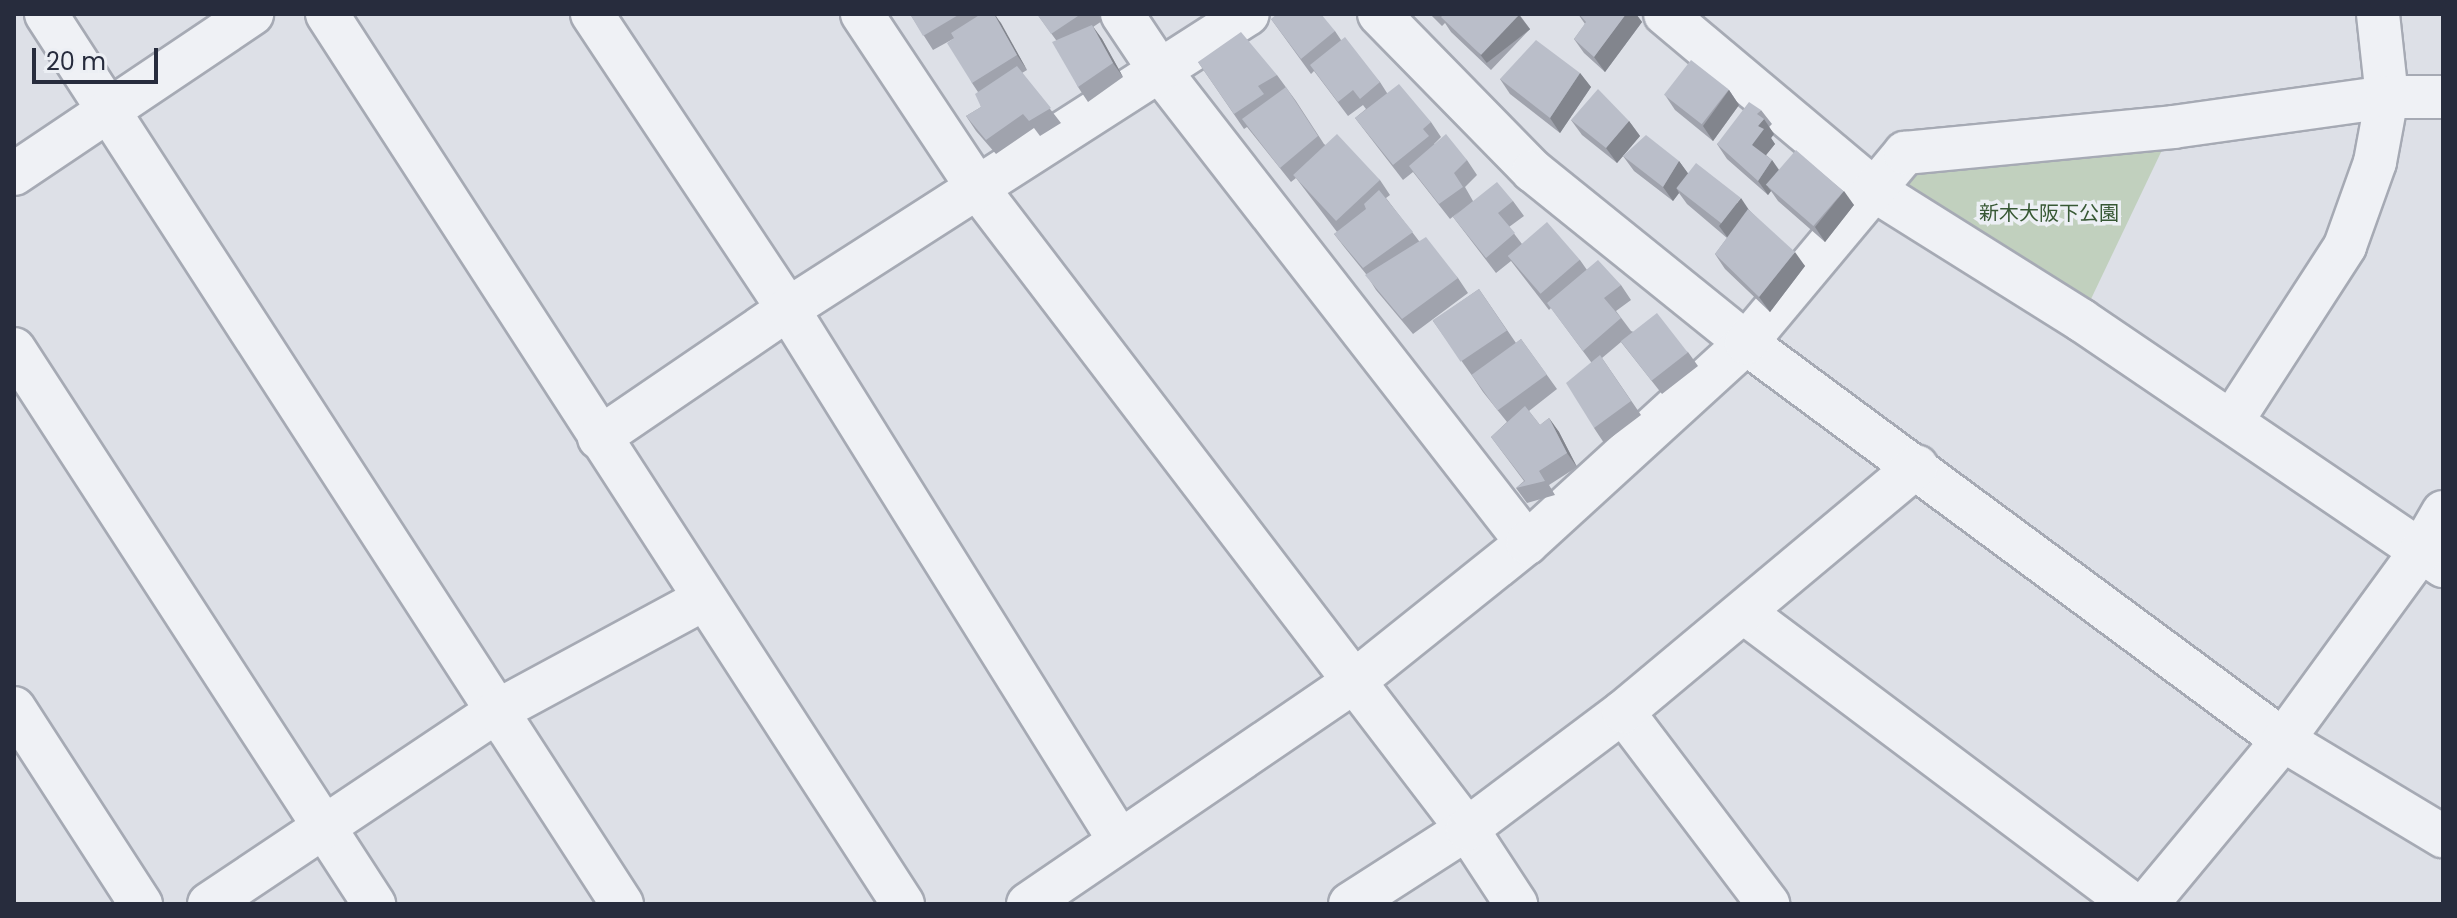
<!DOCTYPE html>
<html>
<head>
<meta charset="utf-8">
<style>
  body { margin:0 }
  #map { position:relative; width:2457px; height:918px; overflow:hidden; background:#dde0e7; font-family:Poppins,"Noto Sans JP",sans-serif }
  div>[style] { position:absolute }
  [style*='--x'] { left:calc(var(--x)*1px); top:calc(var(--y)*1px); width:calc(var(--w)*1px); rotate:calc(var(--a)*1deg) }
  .green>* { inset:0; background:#c1d0be }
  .roads { filter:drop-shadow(2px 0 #a6aab4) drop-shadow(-2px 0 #a6aab4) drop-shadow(0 2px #a6aab4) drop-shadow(0 -2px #a6aab4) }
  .minor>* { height:42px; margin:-21px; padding:0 21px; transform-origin:21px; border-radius:21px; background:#eff1f5 }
  .wall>* { inset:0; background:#a0a3ad }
  .shaded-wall>* { inset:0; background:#82858d; transform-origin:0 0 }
  .building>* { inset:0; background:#babec9; transform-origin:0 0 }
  span { translate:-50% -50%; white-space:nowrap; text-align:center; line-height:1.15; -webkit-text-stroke:7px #eceff4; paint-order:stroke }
  .park-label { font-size:20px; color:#375834 }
  .frame { position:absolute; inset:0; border:16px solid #272c3d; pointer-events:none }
  .scale { position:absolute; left:32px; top:48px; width:126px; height:36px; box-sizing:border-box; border:4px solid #272c3d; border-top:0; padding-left:10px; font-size:24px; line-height:28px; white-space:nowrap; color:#272c3d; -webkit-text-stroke:6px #eceff4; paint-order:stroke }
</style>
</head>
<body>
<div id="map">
  <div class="green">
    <i style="clip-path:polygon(2173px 127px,2081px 320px,1877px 192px,1905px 153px)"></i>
  </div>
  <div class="roads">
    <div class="minor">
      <i style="--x:46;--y:14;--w:1060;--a:57.09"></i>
      <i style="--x:327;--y:14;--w:1060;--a:57.09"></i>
      <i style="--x:592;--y:14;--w:354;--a:56.4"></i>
      <i style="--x:788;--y:309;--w:626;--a:58.06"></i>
      <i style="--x:862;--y:14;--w:211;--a:56.4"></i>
      <i style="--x:979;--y:190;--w:804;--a:52.63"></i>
      <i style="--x:1467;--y:829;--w:90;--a:56.8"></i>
      <i style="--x:1122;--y:14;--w:69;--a:56.3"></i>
      <i style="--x:1160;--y:71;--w:598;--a:52.13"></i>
      <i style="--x:1379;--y:14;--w:220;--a:45.6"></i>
      <i style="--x:1533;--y:171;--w:274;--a:38.9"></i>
      <i style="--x:1746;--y:343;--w:668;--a:36.48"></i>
      <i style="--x:2283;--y:740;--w:187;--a:31"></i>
      <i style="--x:1665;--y:14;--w:277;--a:40"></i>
      <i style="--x:1877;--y:192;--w:241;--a:32.1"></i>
      <i style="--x:2081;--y:320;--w:438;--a:34.2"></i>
      <i style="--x:14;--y:174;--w:287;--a:-33.9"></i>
      <i style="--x:14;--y:349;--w:662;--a:57.03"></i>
      <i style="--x:2232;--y:421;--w:208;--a:-57.1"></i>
      <i style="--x:2345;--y:246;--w:89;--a:-70.3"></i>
      <i style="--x:2375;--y:162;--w:66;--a:-79.5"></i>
      <i style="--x:2387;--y:97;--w:83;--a:-96.2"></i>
      <i style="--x:599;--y:438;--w:229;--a:-34.3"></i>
      <i style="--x:788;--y:309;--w:546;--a:-32.67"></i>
      <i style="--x:1746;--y:614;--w:483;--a:36.9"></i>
      <i style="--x:14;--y:708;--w:234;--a:57.1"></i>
      <i style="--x:1623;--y:712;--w:241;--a:52.9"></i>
      <i style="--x:209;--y:904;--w:347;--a:-33.8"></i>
      <i style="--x:497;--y:711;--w:233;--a:-28.4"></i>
      <i style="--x:1028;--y:904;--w:392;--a:-34.3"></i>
      <i style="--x:1352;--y:683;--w:224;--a:-38.7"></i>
      <i style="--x:1527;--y:543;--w:297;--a:-42.4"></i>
      <i style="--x:1746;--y:343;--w:248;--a:-50.1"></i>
      <i style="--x:1905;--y:153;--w:269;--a:-5.5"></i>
      <i style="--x:2173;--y:127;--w:216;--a:-8"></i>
      <i style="--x:2387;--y:97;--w:56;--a:0"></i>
      <i style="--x:1350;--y:904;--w:139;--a:-32.7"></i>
      <i style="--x:1467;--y:829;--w:195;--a:-36.9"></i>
      <i style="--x:1623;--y:712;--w:383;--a:-39.9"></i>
      <i style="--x:2147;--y:904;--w:213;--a:-50.3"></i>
      <i style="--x:2283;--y:740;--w:233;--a:-53.9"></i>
      <i style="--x:2420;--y:552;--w:46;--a:-60.1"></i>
    </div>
  </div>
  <div class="wall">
    <i style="clip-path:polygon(910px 14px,995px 14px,1027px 70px,1022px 73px,1061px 123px,1040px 136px,1034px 128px,996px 154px,976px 131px,966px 116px,981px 107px,978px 92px,972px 83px,953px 39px,933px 50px)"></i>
    <i style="clip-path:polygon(1037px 14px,1098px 14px,1102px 21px,1093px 27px,1102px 39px,1123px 77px,1088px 102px,1078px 87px,1056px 40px)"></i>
    <i style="clip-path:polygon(1430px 14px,1519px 14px,1530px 29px,1491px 70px,1451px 32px,1445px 23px,1442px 26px)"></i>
    <i style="clip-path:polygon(1578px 14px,1636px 14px,1642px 22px,1605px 72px,1584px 53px,1574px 39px,1585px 24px)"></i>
    <i style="clip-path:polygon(1271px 19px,1335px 31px,1341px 40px,1380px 82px,1387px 93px,1431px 122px,1441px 137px,1434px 144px,1467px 160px,1477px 175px,1465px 187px,1473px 201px,1513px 201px,1524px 216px,1509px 227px,1522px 244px,1580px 260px,1587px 270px,1621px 285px,1631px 300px,1616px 311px,1631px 331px,1688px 352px,1698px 366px,1662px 394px,1621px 342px,1602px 358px,1641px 415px,1604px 443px,1594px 428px,1591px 362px,1551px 308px,1549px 310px,1511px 261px,1496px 273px,1453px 217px,1460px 211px,1450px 219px,1413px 172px,1403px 180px,1355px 118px,1366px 109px,1363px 105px,1348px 116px,1314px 71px,1311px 74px)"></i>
    <i style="clip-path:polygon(1198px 62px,1277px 75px,1296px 101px,1324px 144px,1380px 180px,1390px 195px,1386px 198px,1419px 241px,1458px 278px,1468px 293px,1413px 334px,1376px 290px,1366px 274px,1345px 248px,1334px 234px,1337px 232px,1296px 178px,1291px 182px,1247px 127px,1244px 129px)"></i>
    <i style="clip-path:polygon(1580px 73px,1591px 87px,1560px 133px,1510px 94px,1500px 79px)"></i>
    <i style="clip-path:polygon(1729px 90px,1739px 105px,1713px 141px,1675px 110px,1665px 95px)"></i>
    <i style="clip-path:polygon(1761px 110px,1772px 124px,1769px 127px,1774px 134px,1771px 138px,1775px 144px,1766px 155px,1772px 160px,1780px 171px,1854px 205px,1825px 242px,1778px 201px,1771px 191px,1768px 195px,1727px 159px,1717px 144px)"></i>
    <i style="clip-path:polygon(1571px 120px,1629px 121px,1640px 136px,1617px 163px,1582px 135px)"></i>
    <i style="clip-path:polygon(1623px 156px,1679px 161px,1688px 174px,1750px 211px,1805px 266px,1770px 312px,1725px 269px,1715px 254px,1727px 238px,1687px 204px,1679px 193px,1673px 201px,1634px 171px)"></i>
    <i style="clip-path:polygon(1479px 289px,1516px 343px,1521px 339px,1557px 389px,1529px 411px,1540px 425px,1549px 418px,1559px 432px,1577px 467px,1549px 485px,1555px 495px,1527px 503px,1516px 488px,1524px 481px,1491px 437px,1507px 422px,1483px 392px,1473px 377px,1433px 321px)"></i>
  </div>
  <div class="shaded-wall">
    <i style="clip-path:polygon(994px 14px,1001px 23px,1027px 70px,1017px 55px)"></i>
    <i style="clip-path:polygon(1626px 14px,1636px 14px,1642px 22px,1605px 72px,1594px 57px)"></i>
    <i style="left:1519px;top:15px;width:18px;height:55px;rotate:52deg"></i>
    <i style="clip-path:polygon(1092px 25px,1102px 39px,1123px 77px,1113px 63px)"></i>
    <i style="clip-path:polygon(1580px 73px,1591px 87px,1560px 133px,1550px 118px)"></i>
    <i style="clip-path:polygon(1729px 90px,1739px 105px,1713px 141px,1703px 126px)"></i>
    <i style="clip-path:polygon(1764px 119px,1774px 134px,1771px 138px,1775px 144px,1762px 160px,1752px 145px,1758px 126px)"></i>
    <i style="clip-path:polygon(1629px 121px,1640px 136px,1617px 163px,1606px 148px)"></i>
    <i style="clip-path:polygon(1772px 160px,1782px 175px,1768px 187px,1771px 191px,1768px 195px,1758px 181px)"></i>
    <i style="clip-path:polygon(1679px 161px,1690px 176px,1677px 189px,1679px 193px,1673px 201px,1663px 187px)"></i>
    <i style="clip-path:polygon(1844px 191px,1854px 205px,1825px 242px,1815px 227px)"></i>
    <i style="clip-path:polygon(1741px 198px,1751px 213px,1730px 241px,1719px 226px)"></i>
    <i style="clip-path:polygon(1795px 252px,1805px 266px,1770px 312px,1759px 297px)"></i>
    <i style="clip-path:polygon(1549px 418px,1559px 432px,1577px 467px,1567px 453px)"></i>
  </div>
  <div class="building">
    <i style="clip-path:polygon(910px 14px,960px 14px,923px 36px)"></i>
    <i style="clip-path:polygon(981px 14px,994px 14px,1017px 55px,972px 83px,947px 43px,954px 38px,951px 33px)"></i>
    <i style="clip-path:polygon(1037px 14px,1081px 14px,1051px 34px)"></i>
    <i style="clip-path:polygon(1277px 14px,1321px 14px,1335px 31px,1301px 59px,1271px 19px)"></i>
    <i style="clip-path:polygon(1444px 14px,1519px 14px,1519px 15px,1481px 55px,1441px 17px)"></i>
    <i style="clip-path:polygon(1579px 14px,1626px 14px,1594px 57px,1574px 39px,1586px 22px)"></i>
    <i style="clip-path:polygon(1092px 25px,1113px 63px,1078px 87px,1052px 42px)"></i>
    <i style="clip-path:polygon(1241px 32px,1277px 75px,1258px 86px,1264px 94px,1234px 114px,1198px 62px)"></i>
    <i style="clip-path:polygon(1345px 37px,1380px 82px,1360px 99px,1353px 90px,1338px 102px,1310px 65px)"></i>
    <i style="clip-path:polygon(1536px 40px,1580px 73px,1550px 118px,1500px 79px)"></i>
    <i style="left:1691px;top:60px;width:48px;height:44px;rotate:38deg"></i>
    <i style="clip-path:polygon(1017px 66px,1051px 108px,1029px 121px,1023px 114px,986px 140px,966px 116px,981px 107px,975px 94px)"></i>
    <i style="clip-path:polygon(1399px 84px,1431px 122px,1423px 129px,1429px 136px,1393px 165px,1355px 118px)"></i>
    <i style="clip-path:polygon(1286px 87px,1318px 136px,1280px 168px,1242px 119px)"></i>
    <i style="clip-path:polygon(1598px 89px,1629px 121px,1606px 148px,1571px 120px)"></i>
    <i style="clip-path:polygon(1749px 102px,1761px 110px,1757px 114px,1764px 119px,1758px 126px,1764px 129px,1752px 145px,1772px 160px,1758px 181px,1717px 144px)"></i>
    <i style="left:1337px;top:134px;width:63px;height:60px;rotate:47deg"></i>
    <i style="clip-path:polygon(1446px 134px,1467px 160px,1454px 173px,1463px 187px,1439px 204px,1409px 166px)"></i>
    <i style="clip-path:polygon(1646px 135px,1679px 161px,1663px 187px,1623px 156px)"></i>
    <i style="left:1796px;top:150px;width:63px;height:46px;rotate:41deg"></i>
    <i style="left:1696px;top:163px;width:57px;height:32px;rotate:38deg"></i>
    <i style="clip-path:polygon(1497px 182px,1513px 201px,1498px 213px,1515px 233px,1486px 258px,1453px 217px)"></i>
    <i style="clip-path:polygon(1379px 190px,1413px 232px,1363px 268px,1334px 234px,1366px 209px,1364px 204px)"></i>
    <i style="clip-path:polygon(1748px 209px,1795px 252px,1759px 297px,1715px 254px)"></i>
    <i style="left:1547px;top:222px;width:50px;height:52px;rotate:49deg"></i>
    <i style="clip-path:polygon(1426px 237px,1458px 278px,1402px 319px,1365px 275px)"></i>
    <i style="clip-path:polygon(1598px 260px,1621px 285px,1604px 298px,1621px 318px,1583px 351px,1547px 303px)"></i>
    <i style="left:1479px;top:289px;width:50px;height:56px;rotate:56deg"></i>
    <i style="left:1657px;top:313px;width:50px;height:46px;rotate:52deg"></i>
    <i style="left:1521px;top:339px;width:44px;height:61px;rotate:54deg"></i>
    <i style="clip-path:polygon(1600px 355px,1631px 401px,1594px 428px,1566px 383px)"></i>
    <i style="clip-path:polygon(1525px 406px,1540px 425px,1549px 418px,1567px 453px,1539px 471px,1545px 481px,1516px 488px,1525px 481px,1491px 437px)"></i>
  </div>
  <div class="park-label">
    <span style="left:2049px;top:213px">新木大阪下公園</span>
  </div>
  <div class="frame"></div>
  <div class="scale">20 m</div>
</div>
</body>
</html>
